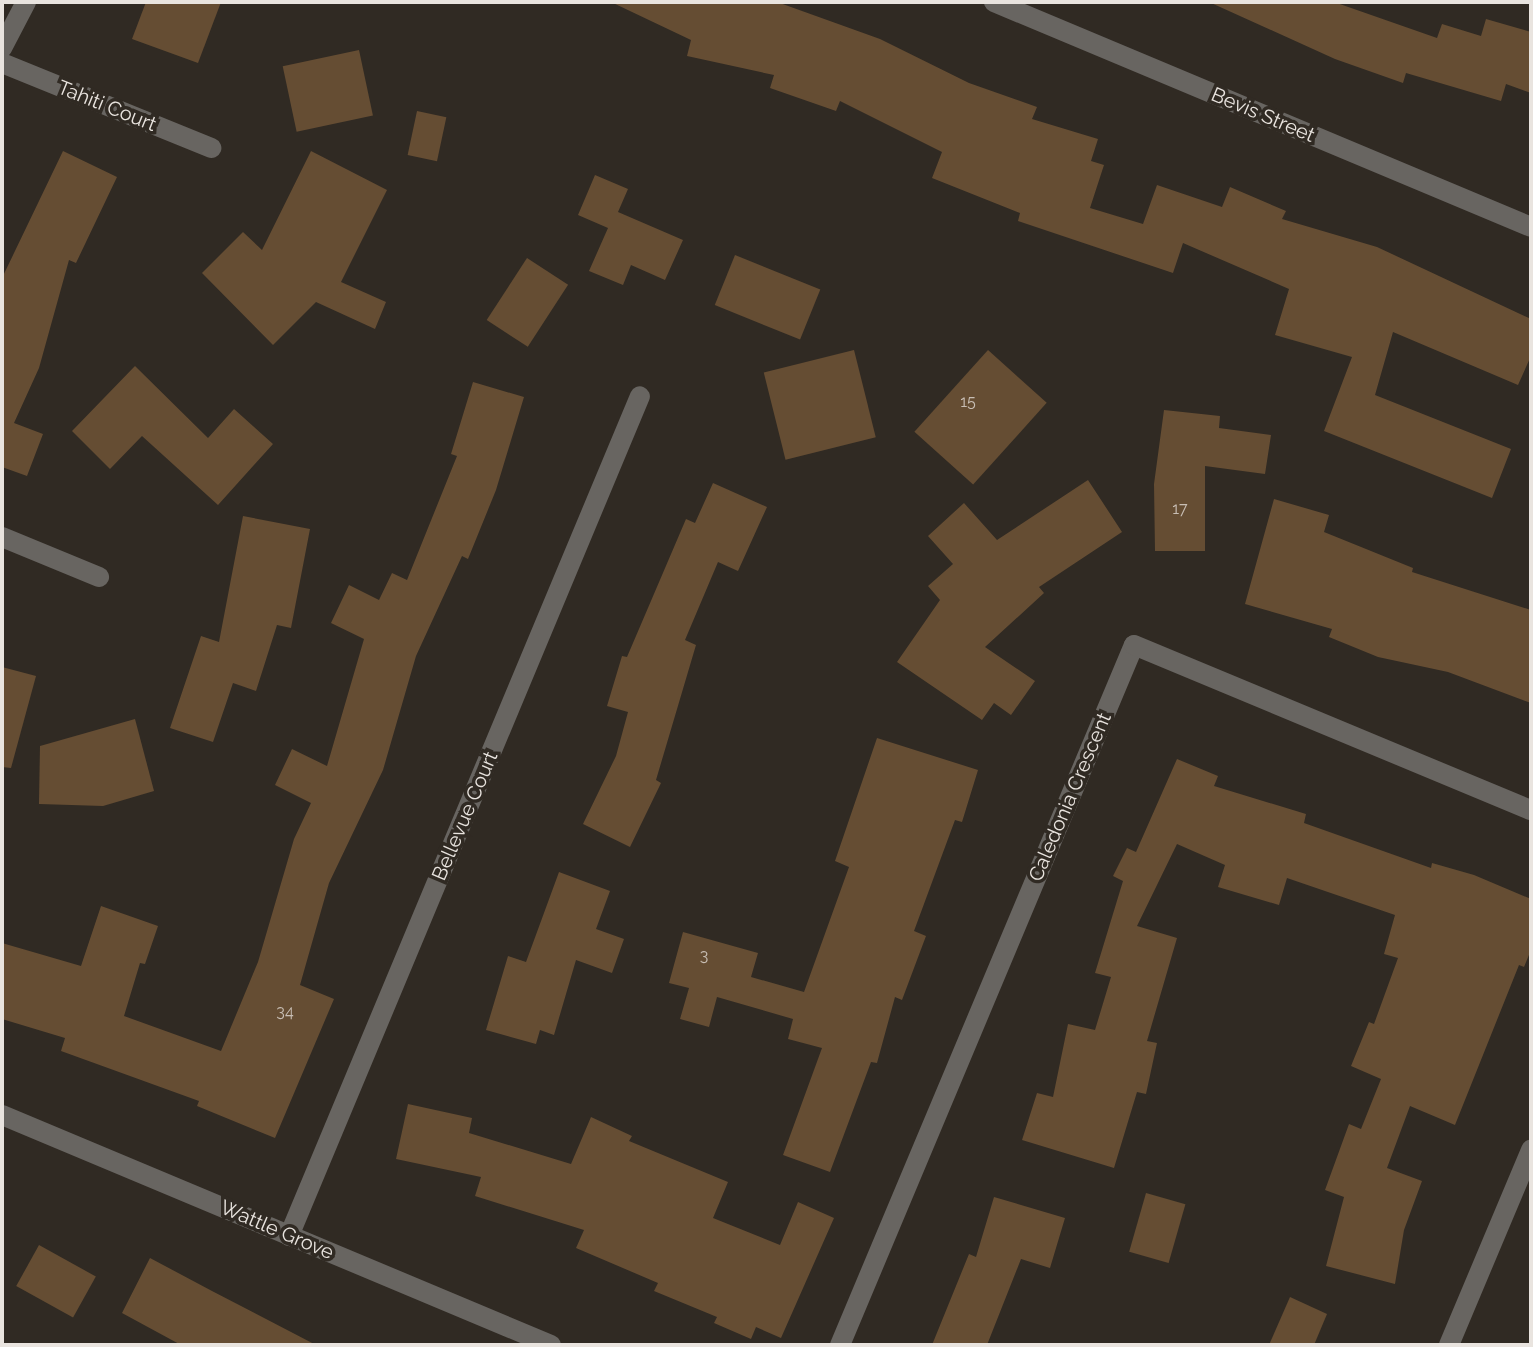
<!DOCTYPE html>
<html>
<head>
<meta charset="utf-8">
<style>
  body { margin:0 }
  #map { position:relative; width:1533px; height:1347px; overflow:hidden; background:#302a23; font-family:Raleway,sans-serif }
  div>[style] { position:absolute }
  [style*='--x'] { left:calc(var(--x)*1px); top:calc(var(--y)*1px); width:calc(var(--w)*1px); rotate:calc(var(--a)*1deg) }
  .building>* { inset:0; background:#654d33; transform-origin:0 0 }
  .street>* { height:20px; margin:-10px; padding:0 10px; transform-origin:10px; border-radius:10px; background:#686561 }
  span { translate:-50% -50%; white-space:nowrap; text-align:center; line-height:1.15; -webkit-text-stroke:7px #302a23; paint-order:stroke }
  .number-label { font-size:16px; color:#c8beb4 }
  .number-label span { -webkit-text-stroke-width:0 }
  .street-label { font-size:20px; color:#e9e4df }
  .frame { position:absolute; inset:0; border:4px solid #e9e4df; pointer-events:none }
</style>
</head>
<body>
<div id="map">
  <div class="building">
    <i style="clip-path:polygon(146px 2px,221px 2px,198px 63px,132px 39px)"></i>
    <i style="clip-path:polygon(611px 2px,777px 2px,880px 39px,969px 83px,1037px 107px,1032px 119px,1098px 139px,1091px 161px,1104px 165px,1090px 208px,1143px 224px,1157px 185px,1222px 207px,1230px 187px,1286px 211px,1282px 219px,1377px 247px,1531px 319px,1531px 356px,1518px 385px,1393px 332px,1375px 395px,1511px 449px,1492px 498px,1324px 431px,1352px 357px,1275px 335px,1289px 289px,1183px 243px,1173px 273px,1018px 221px,1020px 213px,932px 178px,942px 152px,840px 101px,836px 111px,770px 88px,774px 75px,687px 56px,691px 40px)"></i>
    <i style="clip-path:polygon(1209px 2px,1334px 2px,1437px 38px,1442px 24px,1481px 36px,1486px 19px,1531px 32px,1531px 93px,1506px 84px,1501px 101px,1406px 73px,1403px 83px,1335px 59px)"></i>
    <i style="left:359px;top:50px;width:67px;height:78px;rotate:78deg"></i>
    <i style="left:417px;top:111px;width:30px;height:45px;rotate:12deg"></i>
    <i style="clip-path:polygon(63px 151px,117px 177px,76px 263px,69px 260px,39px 368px,14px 423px,43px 434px,27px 476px,2px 467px,2px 278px)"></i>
    <i style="clip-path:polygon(311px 151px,387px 190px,341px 282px,386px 302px,375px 329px,316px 302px,273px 345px,202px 273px,243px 232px,262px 250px)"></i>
    <i style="clip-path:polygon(595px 175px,628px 189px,618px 212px,683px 240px,665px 280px,631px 265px,623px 285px,589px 271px,608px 228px,578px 215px)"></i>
    <i style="left:735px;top:255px;width:92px;height:54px;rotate:22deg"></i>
    <i style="left:527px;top:258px;width:49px;height:74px;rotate:33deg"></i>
    <i style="left:854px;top:350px;width:90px;height:93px;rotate:76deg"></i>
    <i style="left:988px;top:350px;width:79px;height:110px;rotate:42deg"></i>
    <i style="clip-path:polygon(135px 366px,208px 438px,234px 409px,273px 444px,218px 505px,142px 436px,110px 469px,72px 431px)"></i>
    <i style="clip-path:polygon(473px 382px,524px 397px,496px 490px,468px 559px,462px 556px,416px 656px,383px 770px,329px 883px,300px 985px,334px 999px,275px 1138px,197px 1106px,199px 1101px,61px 1051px,65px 1038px,2px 1019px,2px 943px,81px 966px,101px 906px,158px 926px,145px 964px,140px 963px,124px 1016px,221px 1051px,258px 962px,294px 839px,311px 803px,275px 785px,292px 749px,327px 766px,364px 639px,331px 623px,349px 585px,379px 600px,392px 573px,407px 580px,457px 456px,451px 454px)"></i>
    <i style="clip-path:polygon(1164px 410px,1220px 416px,1219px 428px,1271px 435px,1265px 474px,1205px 466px,1205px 551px,1155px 551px,1154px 484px)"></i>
    <i style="clip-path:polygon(1088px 480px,1122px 532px,1039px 587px,1044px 593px,985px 647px,1035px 681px,1011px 715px,994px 703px,982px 720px,897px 662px,940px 600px,928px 586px,953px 564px,928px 536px,964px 503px,997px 540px)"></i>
    <i style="clip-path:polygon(713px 483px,767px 507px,738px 571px,718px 562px,685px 640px,696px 645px,656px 780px,661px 783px,630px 847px,583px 824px,616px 756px,628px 712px,607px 706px,622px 656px,627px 657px,686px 519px,695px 523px)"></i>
    <i style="clip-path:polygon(1274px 499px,1329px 515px,1324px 532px,1413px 568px,1412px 572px,1531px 610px,1531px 703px,1448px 672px,1378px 657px,1329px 637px,1332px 629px,1245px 604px)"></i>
    <i style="clip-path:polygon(243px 516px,310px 529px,291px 628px,277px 625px,256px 691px,233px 683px,213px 742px,170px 728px,201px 636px,219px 642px)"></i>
    <i style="clip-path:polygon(2px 667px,36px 676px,11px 768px,2px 767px)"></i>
    <i style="clip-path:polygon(135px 719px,154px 791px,103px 806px,39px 804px,40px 746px)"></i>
    <i style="clip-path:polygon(877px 738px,978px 770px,962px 822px,955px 820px,914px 931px,926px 936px,902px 1000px,895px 997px,877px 1063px,871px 1062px,830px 1172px,783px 1155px,822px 1048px,788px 1039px,793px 1019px,717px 997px,709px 1027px,680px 1019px,689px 988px,669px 983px,683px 932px,758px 953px,751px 977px,804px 992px,849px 867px,835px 861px)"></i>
    <i style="clip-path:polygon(1177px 759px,1218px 776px,1214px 786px,1306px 814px,1304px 823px,1431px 868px,1432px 863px,1474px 875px,1531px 899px,1531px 950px,1524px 967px,1519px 965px,1455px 1125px,1410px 1106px,1387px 1168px,1422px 1181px,1404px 1230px,1395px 1284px,1326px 1266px,1344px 1197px,1325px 1190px,1349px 1124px,1361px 1129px,1381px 1079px,1351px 1066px,1369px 1022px,1374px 1024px,1398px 958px,1384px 954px,1395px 915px,1287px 878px,1279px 905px,1218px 887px,1225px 865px,1177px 844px,1137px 926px,1177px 938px,1147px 1041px,1157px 1043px,1146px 1094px,1137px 1092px,1114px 1168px,1022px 1140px,1037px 1093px,1053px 1097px,1068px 1024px,1095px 1030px,1111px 977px,1095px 973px,1123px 881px,1113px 876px,1127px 848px,1136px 852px)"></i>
    <i style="clip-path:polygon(559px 872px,610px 891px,596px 929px,624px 939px,612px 973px,576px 960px,554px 1035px,540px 1030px,536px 1044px,486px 1030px,508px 956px,526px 962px)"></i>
    <i style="clip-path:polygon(408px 1104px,472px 1118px,469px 1133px,571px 1164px,591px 1117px,632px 1136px,629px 1141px,728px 1182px,713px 1218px,780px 1245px,798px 1202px,834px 1218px,781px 1338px,756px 1327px,751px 1339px,714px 1323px,717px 1317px,654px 1291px,658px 1283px,576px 1248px,584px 1230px,475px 1196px,481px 1177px,396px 1159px)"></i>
    <i style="left:1146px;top:1193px;width:41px;height:61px;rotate:16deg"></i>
    <i style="clip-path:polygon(994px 1197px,1065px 1218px,1050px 1268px,1021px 1259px,987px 1345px,932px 1345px,969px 1254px,976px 1257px)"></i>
    <i style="left:39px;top:1245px;width:65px;height:47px;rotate:29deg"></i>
    <i style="clip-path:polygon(150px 1258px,212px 1291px,316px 1345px,181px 1345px,122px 1313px)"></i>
    <i style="clip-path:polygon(1290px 1297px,1327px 1314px,1314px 1345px,1269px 1345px)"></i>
  </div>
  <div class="street">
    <i style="--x:994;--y:2;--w:582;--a:22.73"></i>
    <i style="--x:2;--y:48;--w:52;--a:-62.4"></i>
    <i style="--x:2;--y:63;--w:226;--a:22.1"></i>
    <i style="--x:2;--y:537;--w:105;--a:22.4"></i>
    <i style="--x:2;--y:1115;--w:595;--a:22.73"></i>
    <i style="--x:289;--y:1236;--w:910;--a:-67.32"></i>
    <i style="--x:840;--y:1345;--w:759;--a:-67.22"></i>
    <i style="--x:1134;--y:645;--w:430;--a:22.6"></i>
    <i style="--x:1449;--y:1345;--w:212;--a:-67.2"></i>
  </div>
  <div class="number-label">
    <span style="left:968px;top:402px">15</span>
    <span style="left:1180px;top:509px">17</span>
    <span style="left:704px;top:956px">3</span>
    <span style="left:285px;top:1012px">34</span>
  </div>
  <div class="street-label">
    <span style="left:107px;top:106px;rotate:22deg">Tahiti Court</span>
    <span style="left:1263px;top:115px;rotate:23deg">Bevis Street</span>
    <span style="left:1070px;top:797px;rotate:-67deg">Caledonia Crescent</span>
    <span style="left:465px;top:816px;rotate:-67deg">Bellevue Court</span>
    <span style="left:277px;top:1230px;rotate:23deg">Wattle Grove</span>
  </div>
  <div class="frame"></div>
</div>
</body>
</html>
